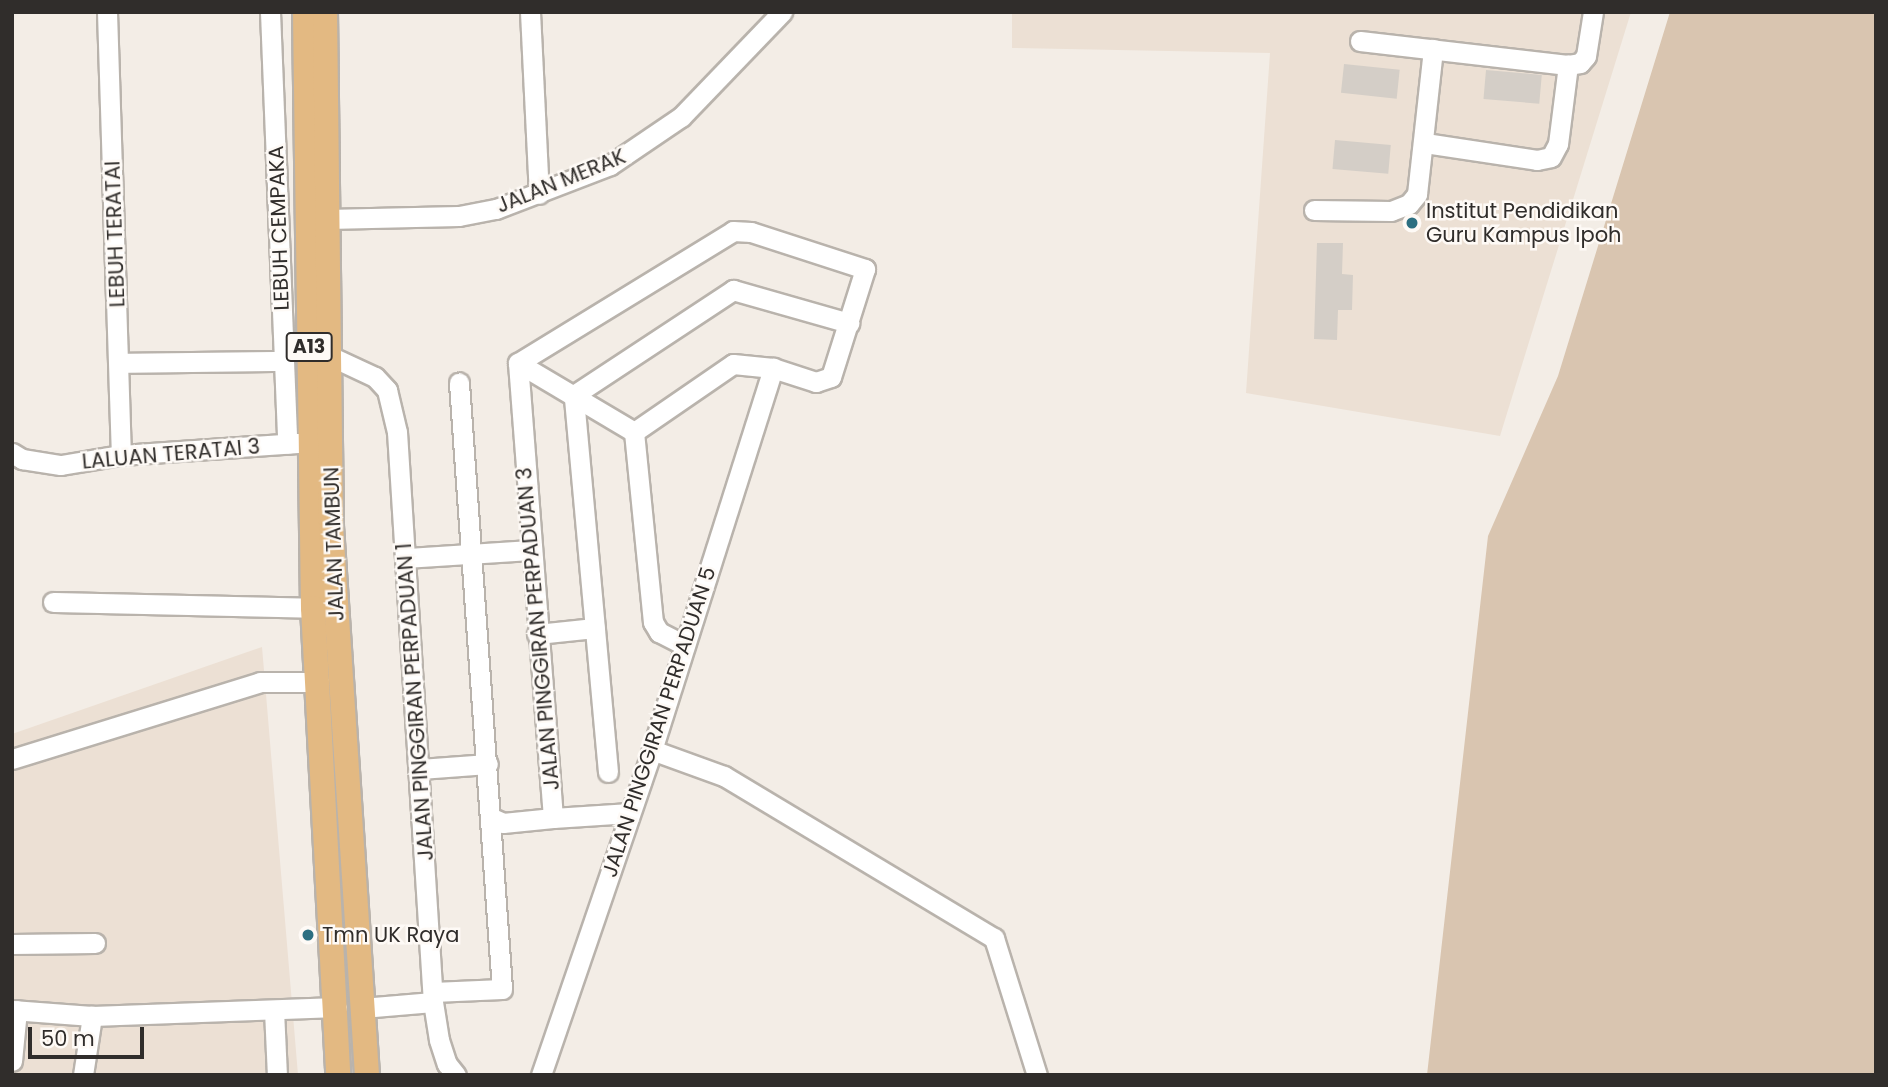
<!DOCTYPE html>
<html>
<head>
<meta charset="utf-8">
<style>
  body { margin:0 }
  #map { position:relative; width:1888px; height:1087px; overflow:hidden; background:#f3ede6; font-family:Poppins,sans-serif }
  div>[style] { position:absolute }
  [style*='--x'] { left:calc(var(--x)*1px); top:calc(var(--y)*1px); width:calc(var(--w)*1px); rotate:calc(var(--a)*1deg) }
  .built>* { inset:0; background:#ece0d4 }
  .green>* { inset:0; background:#d9c5b0 }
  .building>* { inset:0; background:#d4cec7; transform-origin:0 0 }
  .roads { filter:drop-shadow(2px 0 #b9b3ac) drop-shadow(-2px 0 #b9b3ac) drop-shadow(0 2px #b9b3ac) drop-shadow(0 -2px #b9b3ac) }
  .minor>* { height:19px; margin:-9.5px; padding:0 9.5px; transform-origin:9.5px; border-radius:9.5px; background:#fff }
  .major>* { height:24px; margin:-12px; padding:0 12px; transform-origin:12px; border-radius:12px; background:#e3b982 }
  .dots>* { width:19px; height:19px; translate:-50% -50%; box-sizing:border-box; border:4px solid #fefaf6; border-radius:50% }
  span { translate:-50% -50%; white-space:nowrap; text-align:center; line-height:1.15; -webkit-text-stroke:5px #fefaf6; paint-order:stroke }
  .shield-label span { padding:2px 5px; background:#fefaf6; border:2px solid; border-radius:5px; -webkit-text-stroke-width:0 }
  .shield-label { font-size:19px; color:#302d2b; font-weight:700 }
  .street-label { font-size:21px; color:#302d2b }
  .poi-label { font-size:21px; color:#302d2b }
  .left { translate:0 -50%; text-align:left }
  .frame { position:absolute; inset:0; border:14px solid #302d2b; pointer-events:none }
  .scale { position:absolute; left:28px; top:1027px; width:116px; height:32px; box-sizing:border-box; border:4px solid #302d2b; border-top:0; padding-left:9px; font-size:21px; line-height:24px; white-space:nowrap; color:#302d2b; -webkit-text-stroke:5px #fefaf6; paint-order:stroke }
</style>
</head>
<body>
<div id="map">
  <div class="built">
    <i style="clip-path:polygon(1012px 12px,1631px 12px,1500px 436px,1246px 393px,1270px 53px,1012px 48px)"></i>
    <i style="clip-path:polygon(262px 647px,298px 1075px,12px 1075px,12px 734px)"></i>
  </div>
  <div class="green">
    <i style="clip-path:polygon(1670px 12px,1876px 12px,1876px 1075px,1427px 1075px,1488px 536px,1558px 376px)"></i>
  </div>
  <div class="building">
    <i style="left:1344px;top:64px;width:56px;height:29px;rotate:6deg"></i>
    <i style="left:1486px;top:70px;width:56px;height:29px;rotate:5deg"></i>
    <i style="left:1335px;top:140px;width:56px;height:29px;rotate:5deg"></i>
    <i style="clip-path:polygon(1317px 243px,1343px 243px,1342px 274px,1353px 275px,1352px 310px,1338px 310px,1337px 340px,1314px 339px)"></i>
  </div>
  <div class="roads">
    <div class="minor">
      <i style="--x:107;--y:12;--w:443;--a:88.2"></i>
      <i style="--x:270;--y:12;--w:432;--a:87.7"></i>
      <i style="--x:530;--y:12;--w:182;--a:87.2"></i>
      <i style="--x:1360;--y:41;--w:209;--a:6.6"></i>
      <i style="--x:1568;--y:65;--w:12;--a:-9"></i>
      <i style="--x:1580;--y:63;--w:9;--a:-49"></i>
      <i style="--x:1586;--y:56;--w:45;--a:-81"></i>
      <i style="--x:1425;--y:143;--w:113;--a:8.6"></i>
      <i style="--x:1537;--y:160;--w:14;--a:-12"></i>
      <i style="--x:1551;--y:157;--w:15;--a:-62"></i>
      <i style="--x:1558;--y:144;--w:80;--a:-82.8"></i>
      <i style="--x:1314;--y:210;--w:77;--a:0.7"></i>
      <i style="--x:1391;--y:211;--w:19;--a:-21"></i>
      <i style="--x:1409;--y:204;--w:13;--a:-51"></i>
      <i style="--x:1417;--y:194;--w:146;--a:-83.7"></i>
      <i style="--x:327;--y:219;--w:132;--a:-1.3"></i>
      <i style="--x:459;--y:216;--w:38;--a:-11"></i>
      <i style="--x:496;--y:209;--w:122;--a:-21.1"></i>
      <i style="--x:610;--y:165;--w:86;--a:-34.1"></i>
      <i style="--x:681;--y:117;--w:146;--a:-46.1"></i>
      <i style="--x:332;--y:357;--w:47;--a:24.9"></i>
      <i style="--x:375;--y:377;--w:18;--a:47"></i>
      <i style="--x:387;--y:390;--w:43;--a:76.6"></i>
      <i style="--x:397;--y:432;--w:571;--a:86.39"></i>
      <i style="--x:433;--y:1002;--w:38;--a:81"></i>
      <i style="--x:439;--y:1040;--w:25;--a:72"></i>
      <i style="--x:447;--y:1064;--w:14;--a:51"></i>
      <i style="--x:119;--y:363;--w:165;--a:-0.7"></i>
      <i style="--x:518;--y:363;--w:252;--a:-31.5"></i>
      <i style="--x:733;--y:231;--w:18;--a:3"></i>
      <i style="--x:751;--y:232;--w:120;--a:18"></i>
      <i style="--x:865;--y:269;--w:113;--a:107.5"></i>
      <i style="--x:831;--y:377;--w:16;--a:162"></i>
      <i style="--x:816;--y:382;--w:45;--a:-162"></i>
      <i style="--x:773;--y:368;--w:40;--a:-174.3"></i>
      <i style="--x:733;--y:364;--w:120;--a:145.5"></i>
      <i style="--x:634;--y:432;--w:191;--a:84.3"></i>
      <i style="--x:653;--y:622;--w:12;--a:59"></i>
      <i style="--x:659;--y:632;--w:29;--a:27"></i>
      <i style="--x:518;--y:363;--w:456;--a:85.6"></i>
      <i style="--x:553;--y:818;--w:77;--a:-3.7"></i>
      <i style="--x:518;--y:363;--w:135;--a:30.7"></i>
      <i style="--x:12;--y:453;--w:12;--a:31"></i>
      <i style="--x:22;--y:459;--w:39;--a:9"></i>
      <i style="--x:61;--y:465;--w:61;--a:-9.5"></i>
      <i style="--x:121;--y:455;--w:177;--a:-3.9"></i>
      <i style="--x:406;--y:558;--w:123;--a:-3.7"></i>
      <i style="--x:53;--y:602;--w:260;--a:1.3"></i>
      <i style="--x:537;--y:634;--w:58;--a:-5.9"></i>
      <i style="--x:652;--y:750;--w:77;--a:19.9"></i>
      <i style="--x:724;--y:776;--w:315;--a:31"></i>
      <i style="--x:994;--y:938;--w:144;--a:72.6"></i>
      <i style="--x:12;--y:759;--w:260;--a:-17.2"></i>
      <i style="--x:260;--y:682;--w:59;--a:0"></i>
      <i style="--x:420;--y:769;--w:68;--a:-4.2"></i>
      <i style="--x:608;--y:772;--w:379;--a:-95.2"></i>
      <i style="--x:574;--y:395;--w:191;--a:-33.4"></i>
      <i style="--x:733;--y:290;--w:121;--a:15.9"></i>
      <i style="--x:492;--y:818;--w:12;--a:24"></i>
      <i style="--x:503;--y:823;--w:50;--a:-5.7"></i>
      <i style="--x:12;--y:944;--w:83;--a:-0.7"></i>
      <i style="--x:433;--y:992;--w:69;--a:-2.5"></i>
      <i style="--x:502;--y:989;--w:608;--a:-94.06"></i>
      <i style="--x:362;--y:1008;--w:71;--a:-4.8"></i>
      <i style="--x:12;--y:1010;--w:80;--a:4.3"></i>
      <i style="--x:92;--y:1016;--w:245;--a:-2.1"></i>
      <i style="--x:274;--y:1010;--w:65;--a:87.4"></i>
      <i style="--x:12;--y:1061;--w:51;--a:-84.4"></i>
      <i style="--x:83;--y:1075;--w:60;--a:-81.3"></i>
      <i style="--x:541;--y:1075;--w:343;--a:-71.1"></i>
      <i style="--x:652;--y:750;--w:401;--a:-72.4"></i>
    </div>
    <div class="major">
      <i style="--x:305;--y:12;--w:596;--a:89.23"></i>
      <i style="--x:313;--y:608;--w:468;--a:86.9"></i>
      <i style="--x:325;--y:12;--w:514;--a:89.33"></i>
      <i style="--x:331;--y:526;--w:550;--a:86.25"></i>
    </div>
  </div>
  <div class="dots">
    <i style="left:1412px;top:223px;background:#2c6f81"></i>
    <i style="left:308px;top:935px;background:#2c6f81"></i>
  </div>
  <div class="shield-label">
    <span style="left:309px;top:347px">A13</span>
  </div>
  <div class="street-label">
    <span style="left:561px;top:181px;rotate:-22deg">JALAN MERAK</span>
    <span style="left:279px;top:228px;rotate:-92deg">LEBUH CEMPAKA</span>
    <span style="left:115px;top:234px;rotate:-92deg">LEBUH TERATAI</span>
    <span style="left:171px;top:454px;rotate:-5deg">LALUAN TERATAI 3</span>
    <span style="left:334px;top:544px;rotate:-92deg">JALAN TAMBUN</span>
    <span style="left:538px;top:629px;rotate:-95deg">JALAN PINGGIRAN PERPADUAN 3</span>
    <span style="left:415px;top:702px;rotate:-94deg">JALAN PINGGIRAN PERPADUAN 1</span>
    <span style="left:659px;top:722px;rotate:-72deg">JALAN PINGGIRAN PERPADUAN 5</span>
  </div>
  <div class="poi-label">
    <span class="left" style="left:1426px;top:223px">Institut Pendidikan<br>Guru Kampus Ipoh</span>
    <span class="left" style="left:322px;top:935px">Tmn UK Raya</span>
  </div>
  <div class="frame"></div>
  <div class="scale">50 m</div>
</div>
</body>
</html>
